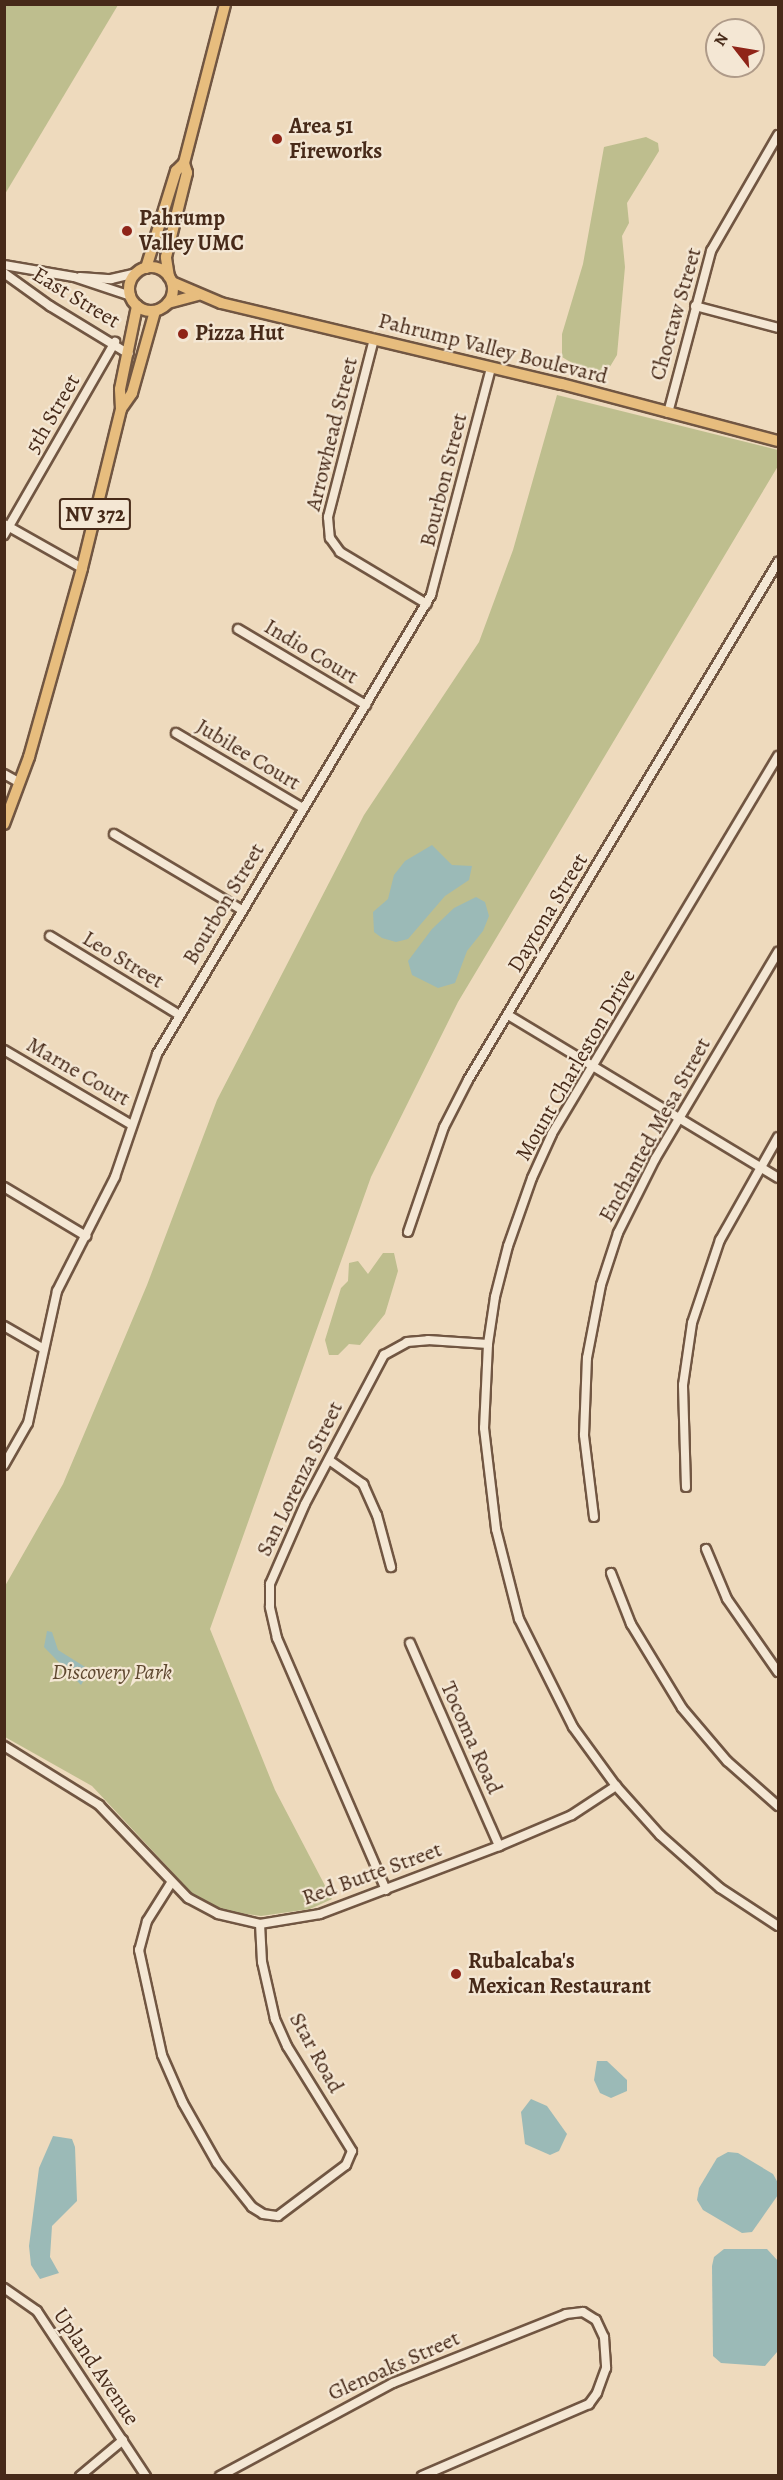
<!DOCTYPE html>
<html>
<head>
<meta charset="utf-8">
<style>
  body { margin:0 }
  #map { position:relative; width:783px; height:2480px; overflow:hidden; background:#eedabd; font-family:Alegreya,serif }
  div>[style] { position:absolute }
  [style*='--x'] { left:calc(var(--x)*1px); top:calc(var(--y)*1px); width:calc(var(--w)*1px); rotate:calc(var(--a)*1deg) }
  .green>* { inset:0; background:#bebe8e }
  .water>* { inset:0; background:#9bbab7 }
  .roads { filter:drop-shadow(2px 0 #715642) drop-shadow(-2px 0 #715642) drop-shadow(0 2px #715642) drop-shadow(0 -2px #715642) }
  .minor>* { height:8px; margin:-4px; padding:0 4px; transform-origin:4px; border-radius:4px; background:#f4e7d4 }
  .major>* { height:10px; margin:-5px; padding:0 5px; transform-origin:5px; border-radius:5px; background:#e7bd7e }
  .major>.ring { margin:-5px; padding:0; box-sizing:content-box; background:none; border:10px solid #e7bd7e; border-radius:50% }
  .dots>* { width:16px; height:16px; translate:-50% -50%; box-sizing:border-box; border:3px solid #f4e7d4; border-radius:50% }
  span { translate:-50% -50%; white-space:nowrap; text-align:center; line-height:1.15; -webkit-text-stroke:4.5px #f4e7d4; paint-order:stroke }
  .shield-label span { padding:2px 4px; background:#f4e7d4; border:2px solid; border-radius:4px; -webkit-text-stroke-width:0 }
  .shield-label { font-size:21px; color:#472a19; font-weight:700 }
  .poi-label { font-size:22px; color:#472a19; font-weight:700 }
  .left { translate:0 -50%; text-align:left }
  .street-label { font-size:22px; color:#472a19 }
  .park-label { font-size:22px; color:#5f4830; font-style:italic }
  .frame { position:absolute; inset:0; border:6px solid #472a19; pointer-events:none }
  .north { position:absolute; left:705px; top:18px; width:60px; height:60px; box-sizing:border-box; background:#f4e7d4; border:2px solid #af9b89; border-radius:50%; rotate:301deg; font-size:16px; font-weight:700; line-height:24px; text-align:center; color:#472a19 }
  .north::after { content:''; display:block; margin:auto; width:21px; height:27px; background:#8f2418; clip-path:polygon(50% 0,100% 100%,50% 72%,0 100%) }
</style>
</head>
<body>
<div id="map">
  <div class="green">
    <i style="clip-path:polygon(5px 4px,118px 5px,5px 194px,4px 5px)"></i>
    <i style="clip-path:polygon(646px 137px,658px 143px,659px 151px,627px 203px,629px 223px,622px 236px,625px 267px,617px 355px,605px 375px,592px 375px,562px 357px,562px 334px,583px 264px,604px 147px)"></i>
    <i style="clip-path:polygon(557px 395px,778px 450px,778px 466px,458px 1002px,371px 1177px,210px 1629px,275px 1790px,332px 1899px,310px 1909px,261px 1916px,207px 1909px,92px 1786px,5px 1737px,5px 1586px,63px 1484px,147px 1285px,217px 1100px,364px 815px,479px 642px,513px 550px)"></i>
    <i style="clip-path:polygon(383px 1253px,394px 1253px,398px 1271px,385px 1314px,360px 1345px,349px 1344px,338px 1355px,329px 1355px,325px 1340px,341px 1288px,348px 1281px,349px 1263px,358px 1261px,368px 1274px)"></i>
  </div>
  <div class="water">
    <i style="clip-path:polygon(432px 845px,452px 865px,472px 866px,469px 880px,445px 896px,408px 939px,396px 942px,382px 938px,374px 932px,373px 912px,388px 899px,394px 875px,405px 861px)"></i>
    <i style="clip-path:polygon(476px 897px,485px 902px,489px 916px,483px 931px,467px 951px,455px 983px,438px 988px,412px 975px,408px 961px,432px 929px,454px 908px)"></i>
    <i style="clip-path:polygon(47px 1631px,52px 1632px,58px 1650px,90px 1670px,81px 1685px,44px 1647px)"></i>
    <i style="clip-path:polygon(597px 2061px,607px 2061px,627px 2080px,627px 2091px,611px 2098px,600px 2093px,594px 2080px)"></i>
    <i style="clip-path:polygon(531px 2099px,547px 2106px,567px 2134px,559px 2151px,550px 2155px,525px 2144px,521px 2112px)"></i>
    <i style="clip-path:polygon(53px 2136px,72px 2139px,75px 2147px,77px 2201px,52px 2226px,50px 2257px,59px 2273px,40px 2279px,31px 2265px,29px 2246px,39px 2168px)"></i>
    <i style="clip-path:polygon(728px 2152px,738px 2153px,773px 2174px,778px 2183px,778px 2195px,752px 2232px,742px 2233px,703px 2210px,697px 2200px,699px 2188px,717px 2158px)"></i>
    <i style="clip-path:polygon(724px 2249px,767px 2249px,778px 2261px,777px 2352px,765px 2366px,721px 2363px,713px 2356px,712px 2266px,714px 2257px)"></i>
  </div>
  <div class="roads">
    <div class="minor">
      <i style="--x:4;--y:265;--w:71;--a:9.7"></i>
      <i style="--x:74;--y:277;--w:60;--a:18.4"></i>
      <i style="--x:4;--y:273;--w:57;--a:35.7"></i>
      <i style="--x:50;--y:306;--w:92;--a:31.3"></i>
      <i style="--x:80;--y:277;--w:31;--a:4"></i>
      <i style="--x:111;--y:279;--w:26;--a:-13"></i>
      <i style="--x:695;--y:306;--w:86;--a:14.8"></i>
      <i style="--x:374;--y:339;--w:184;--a:104.5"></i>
      <i style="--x:328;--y:517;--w:21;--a:85"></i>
      <i style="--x:330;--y:538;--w:17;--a:54"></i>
      <i style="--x:340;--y:552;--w:101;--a:30.9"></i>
      <i style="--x:668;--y:413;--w:168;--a:-75.1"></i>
      <i style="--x:711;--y:251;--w:134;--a:-60"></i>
      <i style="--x:4;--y:524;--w:90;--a:29.4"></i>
      <i style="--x:4;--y:535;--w:223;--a:-60.1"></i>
      <i style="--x:238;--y:629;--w:149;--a:30.7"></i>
      <i style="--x:176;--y:733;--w:147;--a:30.6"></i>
      <i style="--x:778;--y:756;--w:440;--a:120.9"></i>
      <i style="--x:552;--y:1134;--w:48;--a:114.4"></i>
      <i style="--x:532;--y:1178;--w:72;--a:109.4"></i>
      <i style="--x:508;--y:1246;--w:53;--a:104.3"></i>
      <i style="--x:495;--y:1297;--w:48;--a:98.5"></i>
      <i style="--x:488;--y:1344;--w:84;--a:92.7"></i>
      <i style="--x:484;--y:1428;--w:102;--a:83.2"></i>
      <i style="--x:496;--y:1529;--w:93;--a:75.7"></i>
      <i style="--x:519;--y:1619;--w:121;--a:63.4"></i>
      <i style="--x:573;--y:1727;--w:73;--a:53.9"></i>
      <i style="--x:616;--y:1786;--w:66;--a:48.1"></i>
      <i style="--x:660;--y:1835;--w:80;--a:41.5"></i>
      <i style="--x:720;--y:1888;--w:69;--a:33.2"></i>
      <i style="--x:4;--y:774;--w:18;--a:29"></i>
      <i style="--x:114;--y:834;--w:149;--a:30.7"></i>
      <i style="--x:50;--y:936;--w:150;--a:31.4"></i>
      <i style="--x:508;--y:1015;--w:315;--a:31.1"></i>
      <i style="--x:4;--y:1050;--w:148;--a:30.4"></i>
      <i style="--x:4;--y:1187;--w:96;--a:30.9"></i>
      <i style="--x:408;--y:1232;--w:111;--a:-71.1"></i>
      <i style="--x:444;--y:1127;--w:53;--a:-62.9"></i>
      <i style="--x:468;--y:1080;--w:604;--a:-59.1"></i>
      <i style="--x:4;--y:1326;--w:46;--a:29.9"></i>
      <i style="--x:329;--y:1460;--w:42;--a:35.2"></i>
      <i style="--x:363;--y:1484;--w:34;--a:66"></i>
      <i style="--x:377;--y:1515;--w:54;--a:74.9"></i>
      <i style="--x:4;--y:1465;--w:48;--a:-60.3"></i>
      <i style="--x:28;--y:1423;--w:135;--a:-77.6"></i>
      <i style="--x:57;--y:1291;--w:128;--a:-63"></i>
      <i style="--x:115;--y:1177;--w:130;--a:-71.1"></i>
      <i style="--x:157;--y:1054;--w:535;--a:-59.16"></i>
      <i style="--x:431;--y:595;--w:235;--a:-75.2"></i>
      <i style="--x:686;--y:1487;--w:102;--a:-91.7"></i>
      <i style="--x:683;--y:1385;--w:63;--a:-81.7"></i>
      <i style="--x:692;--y:1323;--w:88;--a:-71.4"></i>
      <i style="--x:720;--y:1240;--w:118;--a:-60.6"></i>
      <i style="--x:594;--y:1517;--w:83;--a:-97"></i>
      <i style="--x:584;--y:1435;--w:77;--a:-87.8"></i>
      <i style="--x:587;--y:1358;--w:74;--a:-79.1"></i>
      <i style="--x:601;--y:1285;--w:55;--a:-71.9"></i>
      <i style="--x:618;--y:1233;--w:83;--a:-63.4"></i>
      <i style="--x:655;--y:1159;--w:241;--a:-59.3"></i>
      <i style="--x:706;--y:1549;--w:54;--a:67.2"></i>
      <i style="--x:727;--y:1599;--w:89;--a:55.1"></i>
      <i style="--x:611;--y:1573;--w:55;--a:68.6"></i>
      <i style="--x:631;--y:1624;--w:98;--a:58.7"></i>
      <i style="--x:682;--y:1708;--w:70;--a:49.7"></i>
      <i style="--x:727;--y:1761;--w:68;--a:41.4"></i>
      <i style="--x:410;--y:1643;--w:222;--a:66.3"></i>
      <i style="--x:4;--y:1746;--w:112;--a:31.8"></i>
      <i style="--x:99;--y:1805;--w:129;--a:46.3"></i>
      <i style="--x:188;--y:1898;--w:34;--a:28"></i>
      <i style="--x:218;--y:1914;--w:43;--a:13.4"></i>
      <i style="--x:260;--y:1924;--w:61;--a:-9.5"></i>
      <i style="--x:320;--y:1914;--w:191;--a:-20.8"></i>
      <i style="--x:499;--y:1846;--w:79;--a:-23"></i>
      <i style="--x:572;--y:1815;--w:53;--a:-33.4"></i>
      <i style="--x:171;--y:1883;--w:45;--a:122.3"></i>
      <i style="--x:147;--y:1921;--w:30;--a:105"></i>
      <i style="--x:139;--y:1950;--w:107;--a:77.6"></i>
      <i style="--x:162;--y:2055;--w:52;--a:66.4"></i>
      <i style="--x:183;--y:2103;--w:69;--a:60.5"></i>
      <i style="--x:217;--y:2163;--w:56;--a:51.5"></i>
      <i style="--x:252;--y:2207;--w:13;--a:32"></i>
      <i style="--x:263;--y:2214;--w:15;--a:8"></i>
      <i style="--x:278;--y:2216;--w:85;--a:-36.9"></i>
      <i style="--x:346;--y:2165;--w:15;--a:-67"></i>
      <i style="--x:352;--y:2151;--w:123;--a:-121.8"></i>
      <i style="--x:287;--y:2046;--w:30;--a:-114"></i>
      <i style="--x:275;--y:2019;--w:58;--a:-102.8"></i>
      <i style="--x:262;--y:1962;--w:38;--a:-93"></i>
      <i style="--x:386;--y:1890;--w:275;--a:-113.4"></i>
      <i style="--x:277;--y:1638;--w:32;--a:-103"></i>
      <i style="--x:270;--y:1607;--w:23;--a:-90"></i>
      <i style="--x:270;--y:1584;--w:87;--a:-66.4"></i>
      <i style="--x:305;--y:1504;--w:169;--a:-62.1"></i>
      <i style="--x:384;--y:1355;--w:26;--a:-29"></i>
      <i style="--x:407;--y:1342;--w:21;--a:-5"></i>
      <i style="--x:428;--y:1340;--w:60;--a:3.8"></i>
      <i style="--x:4;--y:2288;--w:40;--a:34.9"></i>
      <i style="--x:37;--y:2311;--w:198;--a:56.6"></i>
      <i style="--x:80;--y:2476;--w:56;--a:-39.9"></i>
      <i style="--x:220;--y:2476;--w:196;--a:-28.3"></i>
      <i style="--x:393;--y:2383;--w:186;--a:-21.7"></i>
      <i style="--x:566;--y:2314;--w:17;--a:-7"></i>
      <i style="--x:583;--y:2312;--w:15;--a:32"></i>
      <i style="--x:596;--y:2320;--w:19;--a:65"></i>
      <i style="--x:604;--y:2337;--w:31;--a:86"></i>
      <i style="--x:606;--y:2368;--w:27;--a:110"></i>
      <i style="--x:597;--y:2393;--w:14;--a:126"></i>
      <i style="--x:589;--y:2404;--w:182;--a:156.7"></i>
    </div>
    <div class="major">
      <i class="ring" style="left:129px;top:267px;width:34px;height:34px"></i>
      <i style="--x:146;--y:268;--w:102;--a:-72.8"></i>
      <i style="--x:176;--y:171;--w:11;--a:-45"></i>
      <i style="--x:169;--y:277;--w:20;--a:-99"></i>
      <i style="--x:166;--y:257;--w:87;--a:-76"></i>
      <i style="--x:187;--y:173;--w:10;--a:-107"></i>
      <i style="--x:184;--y:163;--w:164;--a:-75.5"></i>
      <i style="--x:172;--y:282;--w:53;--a:23.2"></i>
      <i style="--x:221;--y:303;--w:350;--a:13.4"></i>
      <i style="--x:562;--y:384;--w:223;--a:14.8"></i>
      <i style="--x:168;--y:303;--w:31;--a:-15"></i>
      <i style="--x:121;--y:409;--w:19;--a:-55"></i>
      <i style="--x:132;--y:393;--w:85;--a:-74.3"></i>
      <i style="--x:4;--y:824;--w:72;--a:-69.5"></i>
      <i style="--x:29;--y:757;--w:196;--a:-74.3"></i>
      <i style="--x:82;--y:568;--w:164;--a:-76.2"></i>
      <i style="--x:121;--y:409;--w:20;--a:-93"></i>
      <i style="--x:120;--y:389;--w:85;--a:-78.4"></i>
    </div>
  </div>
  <div class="dots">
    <i style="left:277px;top:139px;background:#8f2418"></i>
    <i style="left:127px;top:231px;background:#8f2418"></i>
    <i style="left:183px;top:334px;background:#8f2418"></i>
    <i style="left:456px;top:1974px;background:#8f2418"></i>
  </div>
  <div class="shield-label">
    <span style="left:95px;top:514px">NV 372</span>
  </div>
  <div class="poi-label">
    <span class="left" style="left:289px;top:139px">Area 51<br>Fireworks</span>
    <span class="left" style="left:139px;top:231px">Pahrump<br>Valley UMC</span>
    <span class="left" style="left:195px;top:334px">Pizza Hut</span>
    <span class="left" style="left:468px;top:1974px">Rubalcaba's<br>Mexican Restaurant</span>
  </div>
  <div class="street-label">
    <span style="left:76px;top:298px;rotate:31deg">East Street</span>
    <span style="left:676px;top:314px;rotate:-74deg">Choctaw Street</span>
    <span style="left:493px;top:349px;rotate:14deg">Pahrump Valley Boulevard</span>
    <span style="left:53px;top:414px;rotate:-60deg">5th Street</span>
    <span style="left:332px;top:434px;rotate:-76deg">Arrowhead Street</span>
    <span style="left:444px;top:480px;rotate:-76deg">Bourbon Street</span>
    <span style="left:311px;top:652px;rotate:31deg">Indio Court</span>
    <span style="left:248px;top:755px;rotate:31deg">Jubilee Court</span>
    <span style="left:224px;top:904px;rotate:-59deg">Bourbon Street</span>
    <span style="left:548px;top:913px;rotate:-59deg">Daytona Street</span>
    <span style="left:123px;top:960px;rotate:31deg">Leo Street</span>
    <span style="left:576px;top:1065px;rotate:-60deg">Mount Charleston Drive</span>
    <span style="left:78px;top:1072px;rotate:30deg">Marne Court</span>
    <span style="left:655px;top:1130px;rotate:-61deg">Enchanted Mesa Street</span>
    <span style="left:300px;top:1479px;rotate:-64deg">San Lorenza Street</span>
    <span style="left:471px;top:1738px;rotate:66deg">Tocoma Road</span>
    <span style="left:372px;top:1874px;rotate:-20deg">Red Butte Street</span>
    <span style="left:316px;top:2053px;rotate:61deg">Star Road</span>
    <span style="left:394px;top:2366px;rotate:-24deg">Glenoaks Street</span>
    <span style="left:96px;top:2367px;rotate:56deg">Upland Avenue</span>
  </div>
  <div class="park-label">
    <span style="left:112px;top:1673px">Discovery Park</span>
  </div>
  <div class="frame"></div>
  <div class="north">N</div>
</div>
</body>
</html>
